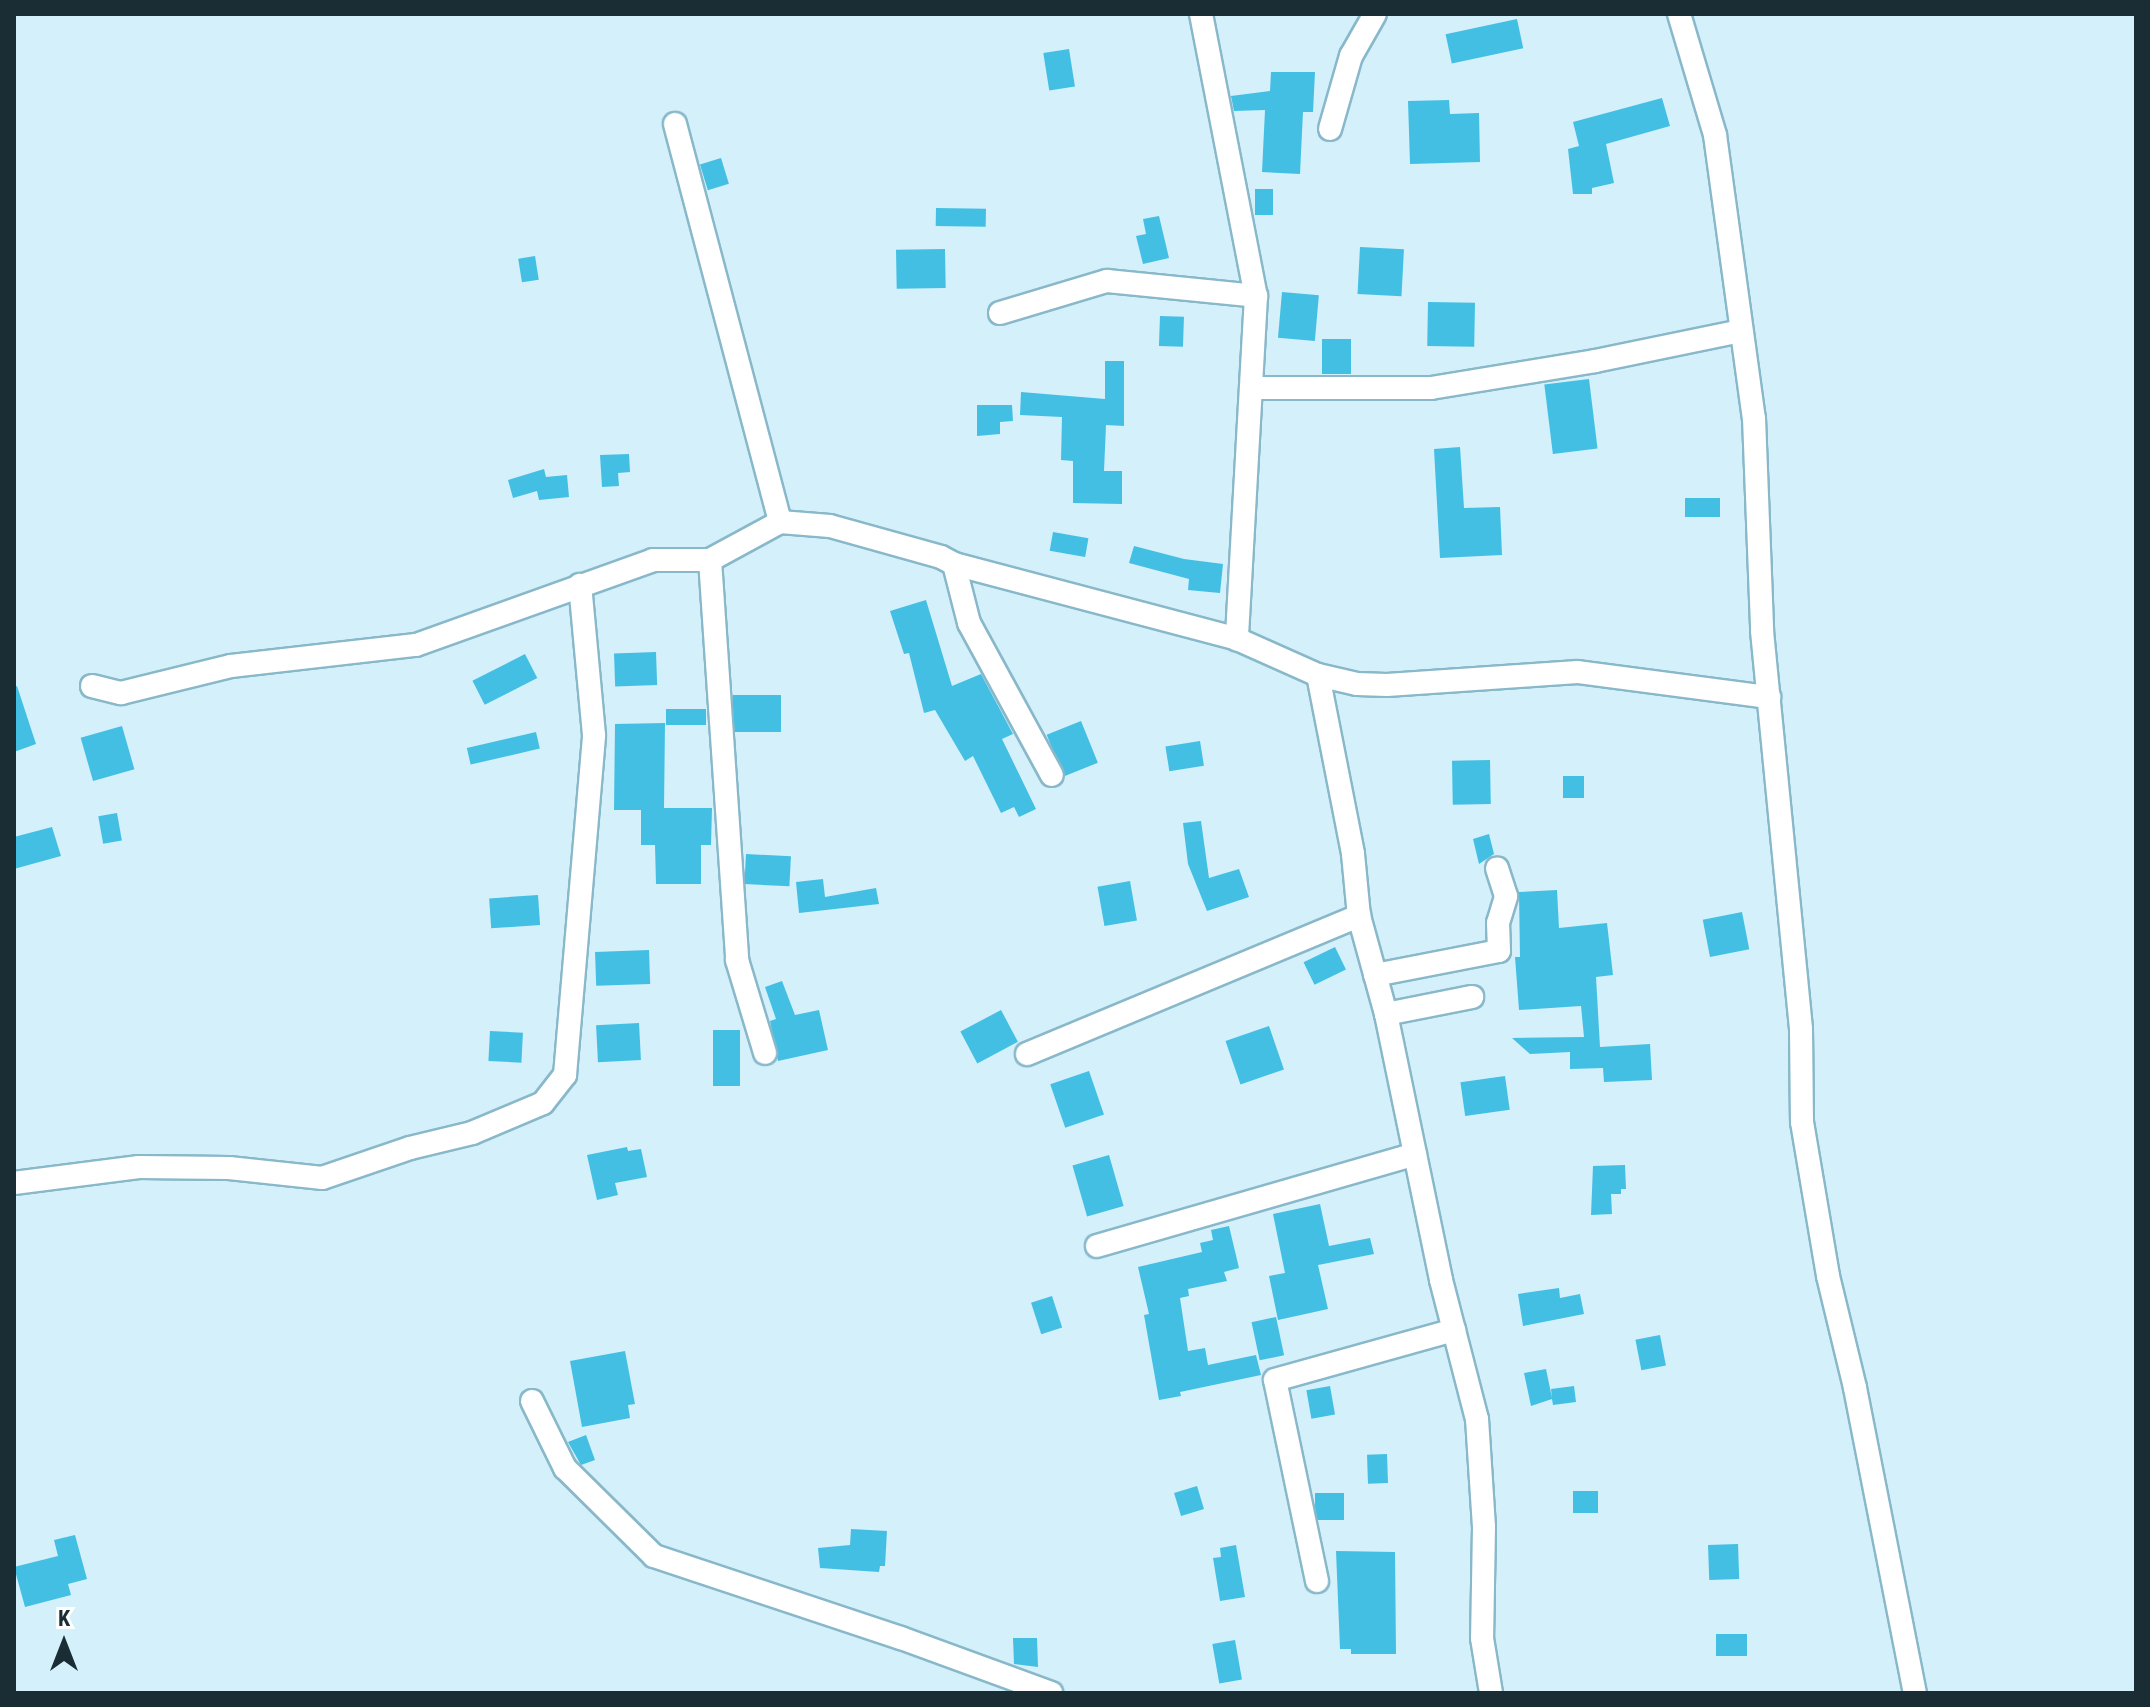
<!DOCTYPE html>
<html>
<head>
<meta charset="utf-8">
<style>
  body { margin:0 }
  #map { position:relative; width:2150px; height:1707px; overflow:hidden; background:#d3f0fb; font-family:"Roboto Condensed",sans-serif }
  div>[style] { position:absolute }
  [style*='--x'] { left:calc(var(--x)*1px); top:calc(var(--y)*1px); width:calc(var(--w)*1px); rotate:calc(var(--a)*1deg) }
  .building>* { inset:0; background:#43bfe4; transform-origin:0 0 }
  .roads { filter:drop-shadow(2px 0 #88b8c9) drop-shadow(-2px 0 #88b8c9) drop-shadow(0 2px #88b8c9) drop-shadow(0 -2px #88b8c9) }
  .minor>* { height:22px; margin:-11px; padding:0 11px; transform-origin:11px; border-radius:11px; background:#fff }
  span { translate:-50% -50%; white-space:nowrap; text-align:center; line-height:1.15; -webkit-text-stroke:8px #fff; paint-order:stroke }
  .frame { position:absolute; inset:0; border:16px solid #1a2d34; pointer-events:none }
  .north { position:absolute; left:24px; top:1603px; width:80px; height:80px; -webkit-text-stroke:6px #fff; paint-order:stroke; rotate:0deg; font-size:22px; font-weight:700; line-height:32px; text-align:center; color:#1a2d34 }
  .north::after { content:''; display:block; margin:auto; width:28px; height:36px; background:#1a2d34; clip-path:polygon(50% 0,100% 100%,50% 72%,0 100%) }
</style>
</head>
<body>
<div id="map">
  <div class="building">
    <i style="left:1517px;top:19px;width:30px;height:73px;rotate:78deg"></i>
    <i style="left:1069px;top:49px;width:38px;height:26px;rotate:81deg"></i>
    <i style="clip-path:polygon(1271px 72px,1315px 72px,1313px 112px,1303px 112px,1300px 174px,1262px 172px,1265px 110px,1234px 111px,1231px 96px,1270px 91px)"></i>
    <i style="clip-path:polygon(1662px 98px,1670px 126px,1606px 144px,1614px 183px,1592px 188px,1592px 194px,1573px 194px,1568px 149px,1579px 146px,1573px 122px)"></i>
    <i style="clip-path:polygon(1449px 100px,1450px 114px,1479px 113px,1480px 162px,1410px 164px,1408px 101px)"></i>
    <i style="left:721px;top:158px;width:27px;height:22px;rotate:73deg"></i>
    <i style="left:1255px;top:189px;width:18px;height:26px"></i>
    <i style="left:936px;top:208px;width:50px;height:18px;rotate:1deg"></i>
    <i style="clip-path:polygon(1159px 216px,1169px 258px,1143px 264px,1136px 236px,1146px 234px,1143px 219px)"></i>
    <i style="left:1360px;top:247px;width:44px;height:47px;rotate:3deg"></i>
    <i style="left:945px;top:249px;width:39px;height:49px;rotate:89deg"></i>
    <i style="left:535px;top:256px;width:24px;height:17px;rotate:81deg"></i>
    <i style="left:1282px;top:292px;width:37px;height:46px;rotate:5deg"></i>
    <i style="left:1428px;top:302px;width:47px;height:44px;rotate:1deg"></i>
    <i style="left:1160px;top:316px;width:24px;height:30px;rotate:2deg"></i>
    <i style="left:1322px;top:339px;width:29px;height:35px"></i>
    <i style="clip-path:polygon(1105px 361px,1124px 361px,1124px 426px,1106px 425px,1104px 471px,1122px 471px,1122px 504px,1073px 503px,1073px 461px,1061px 460px,1062px 417px,1020px 415px,1021px 392px,1105px 399px)"></i>
    <i style="left:1589px;top:379px;width:70px;height:45px;rotate:83deg"></i>
    <i style="clip-path:polygon(977px 405px,1012px 405px,1013px 421px,1000px 422px,1000px 434px,977px 436px)"></i>
    <i style="clip-path:polygon(1460px 447px,1464px 508px,1500px 507px,1502px 555px,1440px 558px,1434px 449px)"></i>
    <i style="clip-path:polygon(629px 454px,630px 472px,618px 473px,619px 486px,602px 487px,600px 455px)"></i>
    <i style="clip-path:polygon(544px 469px,546px 477px,567px 475px,569px 497px,539px 500px,537px 491px,513px 498px,508px 480px)"></i>
    <i style="left:1720px;top:498px;width:19px;height:35px;rotate:90deg"></i>
    <i style="left:1053px;top:532px;width:36px;height:19px;rotate:10deg"></i>
    <i style="clip-path:polygon(1134px 546px,1184px 559px,1223px 564px,1220px 593px,1188px 590px,1189px 579px,1129px 563px)"></i>
    <i style="clip-path:polygon(926px 600px,952px 686px,981px 674px,1013px 734px,1002px 739px,1036px 809px,1019px 817px,1014px 807px,1001px 813px,973px 756px,965px 761px,935px 710px,924px 713px,909px 653px,904px 654px,890px 611px)"></i>
    <i style="left:656px;top:652px;width:33px;height:42px;rotate:88deg"></i>
    <i style="left:525px;top:654px;width:27px;height:59px;rotate:63deg"></i>
    <i style="clip-path:polygon(17px 686px,36px 744px,14px 752px,14px 687px)"></i>
    <i style="left:781px;top:695px;width:37px;height:48px;rotate:90deg"></i>
    <i style="left:666px;top:709px;width:40px;height:16px"></i>
    <i style="left:1081px;top:721px;width:45px;height:37px;rotate:68deg"></i>
    <i style="clip-path:polygon(665px 723px,664px 808px,712px 808px,711px 845px,701px 845px,701px 884px,656px 884px,655px 845px,641px 845px,641px 810px,614px 810px,615px 724px)"></i>
    <i style="left:122px;top:726px;width:45px;height:43px;rotate:74deg"></i>
    <i style="left:536px;top:732px;width:17px;height:71px;rotate:77deg"></i>
    <i style="left:1200px;top:741px;width:25px;height:35px;rotate:81deg"></i>
    <i style="left:1490px;top:760px;width:44px;height:38px;rotate:89deg"></i>
    <i style="left:1563px;top:776px;width:21px;height:22px"></i>
    <i style="left:117px;top:813px;width:28px;height:19px;rotate:80deg"></i>
    <i style="clip-path:polygon(1201px 821px,1209px 878px,1239px 869px,1249px 897px,1207px 911px,1188px 864px,1183px 823px)"></i>
    <i style="clip-path:polygon(52px 827px,61px 856px,14px 869px,14px 837px)"></i>
    <i style="clip-path:polygon(1489px 834px,1494px 854px,1479px 864px,1473px 839px)"></i>
    <i style="left:746px;top:854px;width:45px;height:30px;rotate:3deg"></i>
    <i style="clip-path:polygon(823px 879px,825px 897px,876px 888px,879px 904px,799px 913px,796px 882px)"></i>
    <i style="left:1130px;top:881px;width:40px;height:33px;rotate:80deg"></i>
    <i style="clip-path:polygon(1557px 890px,1559px 928px,1607px 923px,1613px 975px,1596px 977px,1600px 1047px,1650px 1044px,1652px 1080px,1604px 1082px,1603px 1068px,1570px 1069px,1570px 1052px,1530px 1054px,1512px 1038px,1584px 1037px,1581px 1006px,1519px 1010px,1515px 957px,1520px 957px,1519px 892px)"></i>
    <i style="left:538px;top:895px;width:30px;height:49px;rotate:86deg"></i>
    <i style="left:1742px;top:912px;width:38px;height:40px;rotate:79deg"></i>
    <i style="left:1335px;top:947px;width:25px;height:35px;rotate:64deg"></i>
    <i style="left:649px;top:950px;width:34px;height:54px;rotate:88deg"></i>
    <i style="clip-path:polygon(782px 981px,795px 1015px,819px 1010px,828px 1050px,778px 1061px,770px 1021px,776px 1019px,765px 987px)"></i>
    <i style="left:1001px;top:1010px;width:36px;height:46px;rotate:62deg"></i>
    <i style="left:639px;top:1023px;width:37px;height:43px;rotate:87deg"></i>
    <i style="left:1269px;top:1026px;width:46px;height:46px;rotate:71deg"></i>
    <i style="left:713px;top:1030px;width:27px;height:56px"></i>
    <i style="left:490px;top:1031px;width:33px;height:30px;rotate:3deg"></i>
    <i style="left:1089px;top:1071px;width:46px;height:41px;rotate:71deg"></i>
    <i style="left:1505px;top:1076px;width:34px;height:45px;rotate:82deg"></i>
    <i style="clip-path:polygon(627px 1147px,628px 1151px,641px 1149px,647px 1177px,615px 1183px,618px 1195px,597px 1200px,587px 1155px)"></i>
    <i style="left:1109px;top:1155px;width:53px;height:38px;rotate:74deg"></i>
    <i style="clip-path:polygon(1625px 1165px,1626px 1189px,1621px 1189px,1621px 1194px,1611px 1194px,1612px 1214px,1591px 1215px,1593px 1166px)"></i>
    <i style="clip-path:polygon(1320px 1204px,1329px 1246px,1370px 1238px,1374px 1254px,1318px 1265px,1328px 1309px,1278px 1320px,1269px 1276px,1285px 1273px,1273px 1214px)"></i>
    <i style="clip-path:polygon(1229px 1226px,1239px 1268px,1224px 1272px,1227px 1281px,1188px 1289px,1189px 1296px,1180px 1298px,1188px 1351px,1205px 1348px,1208px 1365px,1256px 1355px,1261px 1375px,1180px 1392px,1181px 1396px,1159px 1400px,1144px 1315px,1149px 1314px,1138px 1267px,1202px 1252px,1200px 1243px,1213px 1240px,1211px 1230px)"></i>
    <i style="clip-path:polygon(1559px 1288px,1560px 1298px,1580px 1294px,1584px 1314px,1523px 1326px,1518px 1294px)"></i>
    <i style="left:1052px;top:1296px;width:33px;height:22px;rotate:72deg"></i>
    <i style="left:1276px;top:1317px;width:39px;height:25px;rotate:78deg"></i>
    <i style="left:1660px;top:1335px;width:31px;height:25px;rotate:79deg"></i>
    <i style="clip-path:polygon(625px 1351px,635px 1404px,628px 1405px,630px 1418px,582px 1427px,570px 1361px)"></i>
    <i style="clip-path:polygon(1546px 1369px,1552px 1398px,1551px 1389px,1574px 1386px,1576px 1402px,1553px 1405px,1552px 1399px,1531px 1406px,1524px 1373px)"></i>
    <i style="left:1330px;top:1386px;width:29px;height:24px;rotate:80deg"></i>
    <i style="clip-path:polygon(586px 1435px,595px 1460px,581px 1465px,568px 1442px)"></i>
    <i style="left:1387px;top:1454px;width:29px;height:20px;rotate:88deg"></i>
    <i style="left:1197px;top:1486px;width:24px;height:24px;rotate:73deg"></i>
    <i style="left:1573px;top:1491px;width:25px;height:22px"></i>
    <i style="left:1315px;top:1493px;width:29px;height:27px"></i>
    <i style="clip-path:polygon(851px 1529px,887px 1531px,885px 1566px,880px 1566px,879px 1572px,820px 1568px,818px 1548px,850px 1545px)"></i>
    <i style="clip-path:polygon(75px 1535px,87px 1579px,68px 1584px,71px 1595px,25px 1607px,14px 1567px,58px 1556px,54px 1540px)"></i>
    <i style="left:1738px;top:1544px;width:35px;height:30px;rotate:88deg"></i>
    <i style="clip-path:polygon(1236px 1545px,1245px 1597px,1220px 1601px,1213px 1558px,1221px 1557px,1220px 1548px)"></i>
    <i style="clip-path:polygon(1336px 1551px,1395px 1552px,1396px 1654px,1351px 1654px,1351px 1649px,1340px 1649px)"></i>
    <i style="left:1716px;top:1634px;width:31px;height:22px"></i>
    <i style="clip-path:polygon(1013px 1638px,1037px 1638px,1038px 1667px,1014px 1664px)"></i>
    <i style="left:1235px;top:1640px;width:40px;height:23px;rotate:80deg"></i>
  </div>
  <div class="roads">
    <div class="minor">
      <i style="--x:1201;--y:14;--w:287;--a:79"></i>
      <i style="--x:1679;--y:14;--w:126;--a:73.4"></i>
      <i style="--x:1715;--y:135;--w:286;--a:82.2"></i>
      <i style="--x:1754;--y:418;--w:213;--a:87.8"></i>
      <i style="--x:1762;--y:631;--w:400;--a:84.4"></i>
      <i style="--x:1801;--y:1029;--w:93;--a:89.4"></i>
      <i style="--x:1802;--y:1122;--w:156;--a:80.4"></i>
      <i style="--x:1828;--y:1276;--w:115;--a:76.4"></i>
      <i style="--x:1855;--y:1388;--w:311;--a:78.9"></i>
      <i style="--x:675;--y:124;--w:412;--a:75.2"></i>
      <i style="--x:1330;--y:129;--w:76;--a:-74"></i>
      <i style="--x:1351;--y:56;--w:48;--a:-60.3"></i>
      <i style="--x:1000;--y:313;--w:112;--a:-16.7"></i>
      <i style="--x:1107;--y:281;--w:150;--a:5.7"></i>
      <i style="--x:1256;--y:296;--w:344;--a:93.2"></i>
      <i style="--x:1253;--y:388;--w:178;--a:0"></i>
      <i style="--x:1431;--y:388;--w:166;--a:-9.3"></i>
      <i style="--x:1595;--y:361;--w:149;--a:-11.6"></i>
      <i style="--x:710;--y:560;--w:401;--a:86.1"></i>
      <i style="--x:737;--y:960;--w:97;--a:73.2"></i>
      <i style="--x:954;--y:564;--w:61;--a:75.7"></i>
      <i style="--x:969;--y:623;--w:173;--a:61.4"></i>
      <i style="--x:1318;--y:675;--w:182;--a:78.9"></i>
      <i style="--x:1353;--y:854;--w:62;--a:84.5"></i>
      <i style="--x:1359;--y:916;--w:102;--a:74.6"></i>
      <i style="--x:1386;--y:1014;--w:272;--a:78.3"></i>
      <i style="--x:1441;--y:1280;--w:144;--a:75.5"></i>
      <i style="--x:1477;--y:1419;--w:108;--a:86.3"></i>
      <i style="--x:1484;--y:1527;--w:111;--a:91"></i>
      <i style="--x:1482;--y:1638;--w:56;--a:80.7"></i>
      <i style="--x:92;--y:686;--w:30;--a:14"></i>
      <i style="--x:121;--y:693;--w:113;--a:-13.8"></i>
      <i style="--x:231;--y:666;--w:186;--a:-6.5"></i>
      <i style="--x:416;--y:645;--w:252;--a:-19.7"></i>
      <i style="--x:653;--y:560;--w:57;--a:0"></i>
      <i style="--x:710;--y:560;--w:80;--a:-28.5"></i>
      <i style="--x:780;--y:522;--w:50;--a:4.6"></i>
      <i style="--x:830;--y:526;--w:115;--a:15.6"></i>
      <i style="--x:941;--y:557;--w:15;--a:28"></i>
      <i style="--x:954;--y:564;--w:293;--a:14.8"></i>
      <i style="--x:1237;--y:639;--w:89;--a:24"></i>
      <i style="--x:1318;--y:675;--w:40;--a:13"></i>
      <i style="--x:1357;--y:684;--w:30;--a:2"></i>
      <i style="--x:1387;--y:685;--w:191;--a:-3.9"></i>
      <i style="--x:1578;--y:672;--w:193;--a:7.5"></i>
      <i style="--x:1375;--y:975;--w:126;--a:-11"></i>
      <i style="--x:1499;--y:951;--w:28;--a:-92"></i>
      <i style="--x:1498;--y:923;--w:28;--a:-73"></i>
      <i style="--x:1506;--y:896;--w:29;--a:-108"></i>
      <i style="--x:1386;--y:1014;--w:88;--a:-11.2"></i>
      <i style="--x:1027;--y:1054;--w:360;--a:-22.6"></i>
      <i style="--x:14;--y:1183;--w:126;--a:-7.3"></i>
      <i style="--x:139;--y:1167;--w:90;--a:0.6"></i>
      <i style="--x:229;--y:1168;--w:94;--a:6.1"></i>
      <i style="--x:322;--y:1178;--w:93;--a:-18.8"></i>
      <i style="--x:410;--y:1148;--w:64;--a:-13.6"></i>
      <i style="--x:472;--y:1133;--w:77;--a:-22.9"></i>
      <i style="--x:543;--y:1103;--w:36;--a:-52"></i>
      <i style="--x:565;--y:1075;--w:341;--a:-85.1"></i>
      <i style="--x:594;--y:735;--w:151;--a:-95.3"></i>
      <i style="--x:1097;--y:1246;--w:331;--a:-16.1"></i>
      <i style="--x:532;--y:1401;--w:75;--a:63.8"></i>
      <i style="--x:565;--y:1468;--w:125;--a:44.7"></i>
      <i style="--x:654;--y:1556;--w:260;--a:18.4"></i>
      <i style="--x:901;--y:1638;--w:160;--a:20.1"></i>
      <i style="--x:1317;--y:1581;--w:205;--a:-101.8"></i>
      <i style="--x:1275;--y:1380;--w:186;--a:-15.6"></i>
    </div>
  </div>
  <div class="frame"></div>
  <div class="north">K</div>
</div>
</body>
</html>
